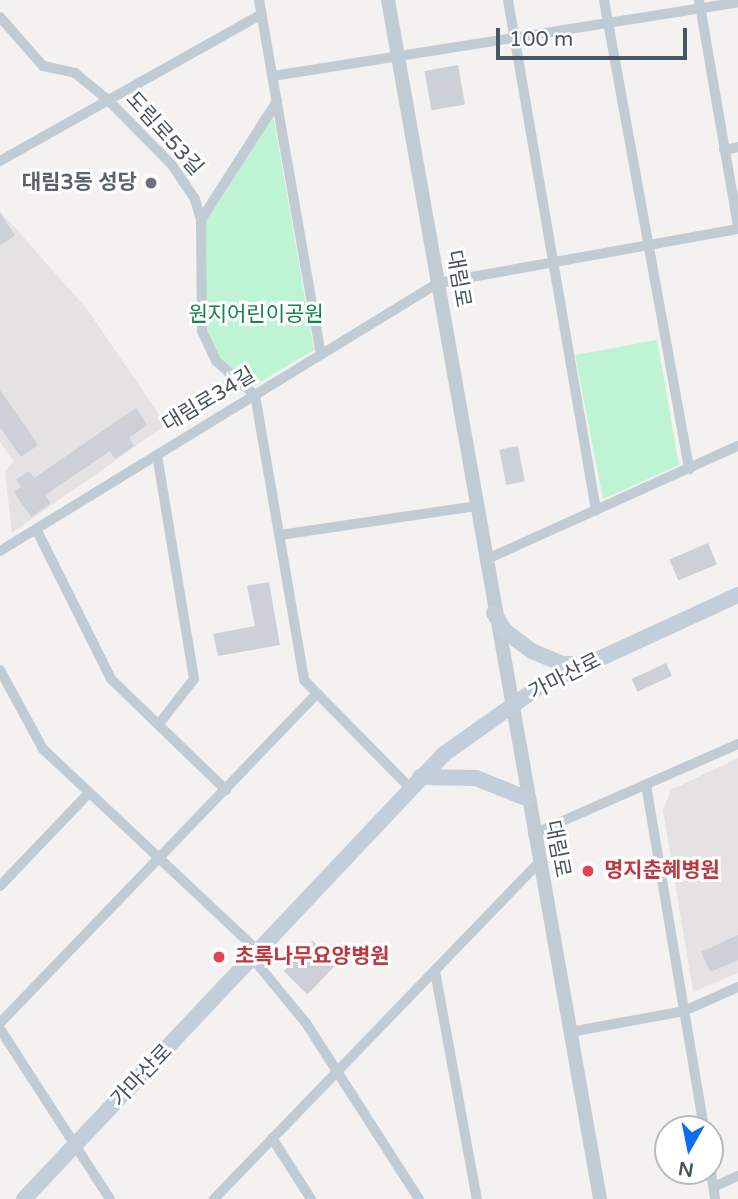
<!DOCTYPE html>
<html>
<head>
<meta charset="utf-8">
<style>
  body { margin:0 }
  #map { position:relative; width:738px; height:1199px; overflow:hidden; background:#f4f1f1; font-family:"Varela Round","Noto Sans KR",sans-serif }
  div>[style] { position:absolute }
  [style*='--x'] { left:calc(var(--x)*1px); top:calc(var(--y)*1px); width:calc(var(--w)*1px); rotate:calc(var(--a)*1deg) }
  .education>* { inset:0; background:#e5e2e3 }
  .green>* { inset:0; background:#bef3d4 }
  .building>* { inset:0; background:#cdd0d6; transform-origin:0 0 }
  .minor>* { height:10px; margin:-5px; padding:0 5px; transform-origin:5px; border-radius:5px; background:#c1cbd4 }
  .tertiary>* { height:14px; margin:-7px; padding:0 7px; transform-origin:7px; border-radius:7px; background:#c1cbd4 }
  .secondary>* { height:16px; margin:-8px; padding:0 8px; transform-origin:8px; border-radius:8px; background:#c3cedb }
  .dots>* { width:19px; height:19px; translate:-50% -50%; box-sizing:border-box; border:4px solid #fff; border-radius:50% }
  span { translate:-50% -50%; white-space:nowrap; text-align:center; line-height:1.15; -webkit-text-stroke:6px #fff; paint-order:stroke }
  .street-label { font-size:21px; color:#485461 }
  .worship-label { font-size:21px; color:#5b616d; font-weight:700 }
  .right { translate:-100% -50%; text-align:right }
  .park-label { font-size:21px; color:#11834d }
  .health-label { font-size:21px; color:#be3a42; font-weight:700 }
  .left { translate:0 -50%; text-align:left }
  .north { position:absolute; left:654px; top:1115px; width:70px; height:70px; box-sizing:border-box; background:#fff; border:2px solid #b6bbc0; border-radius:50%; rotate:189deg; font-size:19px; font-weight:700; line-height:28px; text-align:center; color:#485461 }
  .north::after { content:''; display:block; margin:auto; width:24px; height:32px; background:#0c6cf3; clip-path:polygon(50% 0,100% 100%,50% 72%,0 100%) }
  .scale { position:absolute; left:496px; top:28px; width:191px; height:32px; box-sizing:border-box; border:4px solid #485461; border-top:0; padding-left:9px; font-size:21px; line-height:24px; white-space:nowrap; color:#485461; -webkit-text-stroke:5px #fff; paint-order:stroke }
</style>
</head>
<body>
<div id="map">
  <div class="education">
    <i style="clip-path:polygon(0 211px,87px 309px,166px 425px,12px 533px,5px 471px,14px 462px,0 442px)"></i>
    <i style="clip-path:polygon(738px 758px,738px 973px,693px 992px,663px 810px,671px 790px)"></i>
  </div>
  <div class="green">
    <i style="clip-path:polygon(273px 115px,314px 350px,253px 386px,228px 369px,211px 346px,204px 317px,206px 222px)"></i>
    <i style="clip-path:polygon(657px 340px,679px 465px,603px 499px,575px 355px)"></i>
  </div>
  <div class="building">
    <i style="left:458px;top:65px;width:40px;height:34px;rotate:80deg"></i>
    <i style="clip-path:polygon(0 213px,15px 235px,0 246px)"></i>
    <i style="clip-path:polygon(0 390px,38px 445px,21px 457px,0 427px)"></i>
    <i style="clip-path:polygon(136px 408px,147px 425px,129px 438px,134px 446px,115px 459px,110px 451px,45px 495px,51px 503px,31px 517px,14px 492px,21px 487px,16px 479px,29px 471px,34px 478px)"></i>
    <i style="left:518px;top:446px;width:36px;height:19px;rotate:79deg"></i>
    <i style="left:708px;top:543px;width:23px;height:42px;rotate:67deg"></i>
    <i style="clip-path:polygon(269px 582px,280px 645px,218px 656px,213px 634px,255px 626px,247px 586px)"></i>
    <i style="left:666px;top:663px;width:14px;height:38px;rotate:65deg"></i>
    <i style="clip-path:polygon(738px 935px,738px 960px,710px 972px,701px 952px)"></i>
    <i style="left:313px;top:941px;width:33px;height:42px;rotate:44deg"></i>
  </div>
  <div class="minor">
    <i style="--x:259;--y:0;--w:359;--a:80.1"></i>
    <i style="--x:508;--y:0;--w:518;--a:80.21"></i>
    <i style="--x:604;--y:0;--w:477;--a:79.7"></i>
    <i style="--x:699;--y:0;--w:229;--a:80.2"></i>
    <i style="--x:0;--y:17;--w:65;--a:48.7"></i>
    <i style="--x:43;--y:66;--w:33;--a:12"></i>
    <i style="--x:75;--y:73;--w:43;--a:39.3"></i>
    <i style="--x:108;--y:100;--w:91;--a:45.4"></i>
    <i style="--x:172;--y:165;--w:41;--a:55.9"></i>
    <i style="--x:195;--y:199;--w:22;--a:74"></i>
    <i style="--x:201;--y:220;--w:111;--a:89.5"></i>
    <i style="--x:202;--y:331;--w:33;--a:65"></i>
    <i style="--x:216;--y:361;--w:52;--a:41.1"></i>
    <i style="--x:255;--y:395;--w:289;--a:80.2"></i>
    <i style="--x:304;--y:680;--w:150;--a:45.5"></i>
    <i style="--x:273;--y:76;--w:471;--a:-9"></i>
    <i style="--x:724;--y:150;--w:14;--a:-12"></i>
    <i style="--x:0;--y:161;--w:300;--a:-29.3"></i>
    <i style="--x:201;--y:220;--w:141;--a:-57.4"></i>
    <i style="--x:157;--y:455;--w:227;--a:80.6"></i>
    <i style="--x:194;--y:679;--w:58;--a:128"></i>
    <i style="--x:36;--y:529;--w:168;--a:63.4"></i>
    <i style="--x:111;--y:679;--w:160;--a:44"></i>
    <i style="--x:280;--y:535;--w:198;--a:-8.4"></i>
    <i style="--x:0;--y:551;--w:513;--a:-31.46"></i>
    <i style="--x:438;--y:283;--w:305;--a:-10.2"></i>
    <i style="--x:485;--y:560;--w:277;--a:-24.3"></i>
    <i style="--x:0;--y:670;--w:90;--a:61.4"></i>
    <i style="--x:43;--y:749;--w:298;--a:43.2"></i>
    <i style="--x:646;--y:785;--w:349;--a:80.4"></i>
    <i style="--x:533;--y:834;--w:224;--a:-23.7"></i>
    <i style="--x:0;--y:886;--w:129;--a:-46.3"></i>
    <i style="--x:254;--y:960;--w:82;--a:50.5"></i>
    <i style="--x:306;--y:1023;--w:209;--a:57.3"></i>
    <i style="--x:435;--y:971;--w:232;--a:79.6"></i>
    <i style="--x:0;--y:1023;--w:453;--a:-46.1"></i>
    <i style="--x:0;--y:1029;--w:202;--a:57.1"></i>
    <i style="--x:570;--y:1032;--w:116;--a:-10.4"></i>
    <i style="--x:684;--y:1011;--w:59;--a:-24"></i>
    <i style="--x:272;--y:1138;--w:72;--a:57.4"></i>
    <i style="--x:710;--y:1166;--w:33;--a:81"></i>
    <i style="--x:714;--y:1187;--w:26;--a:-25"></i>
    <i style="--x:214;--y:1199;--w:467;--a:-46"></i>
  </div>
  <div class="tertiary">
    <i style="--x:388;--y:0;--w:1218;--a:79.97"></i>
  </div>
  <div class="secondary">
    <i style="--x:494;--y:613;--w:21;--a:59"></i>
    <i style="--x:505;--y:631;--w:34;--a:37"></i>
    <i style="--x:532;--y:651;--w:34;--a:23"></i>
    <i style="--x:563;--y:664;--w:19;--a:0"></i>
    <i style="--x:420;--y:777;--w:56;--a:1"></i>
    <i style="--x:476;--y:778;--w:54;--a:21.8"></i>
    <i style="--x:24;--y:1199;--w:612;--a:-46.66"></i>
    <i style="--x:444;--y:754;--w:118;--a:-35.3"></i>
    <i style="--x:540;--y:686;--w:218;--a:-24.7"></i>
  </div>
  <div class="dots">
    <i style="left:151px;top:183px;background:#6b7280"></i>
    <i style="left:588px;top:871px;background:#e0444e"></i>
    <i style="left:219px;top:957px;background:#e0444e"></i>
  </div>
  <div class="street-label">
    <span style="left:164px;top:134px;rotate:48deg">도림로53길</span>
    <span style="left:458px;top:279px;rotate:80deg">대림로</span>
    <span style="left:209px;top:400px;rotate:-31deg">대림로34길</span>
    <span style="left:565px;top:677px;rotate:-27deg">가마산로</span>
    <span style="left:557px;top:849px;rotate:79deg">대림로</span>
    <span style="left:142px;top:1076px;rotate:-46deg">가마산로</span>
  </div>
  <div class="worship-label">
    <span class="right" style="left:137px;top:183px">대림3동 성당</span>
  </div>
  <div class="park-label">
    <span style="left:256px;top:315px">원지어린이공원</span>
  </div>
  <div class="health-label">
    <span class="left" style="left:604px;top:871px">명지춘혜병원</span>
    <span class="left" style="left:235px;top:957px">초록나무요양병원</span>
  </div>
  <div class="north">N</div>
  <div class="scale">100 m</div>
</div>
</body>
</html>
